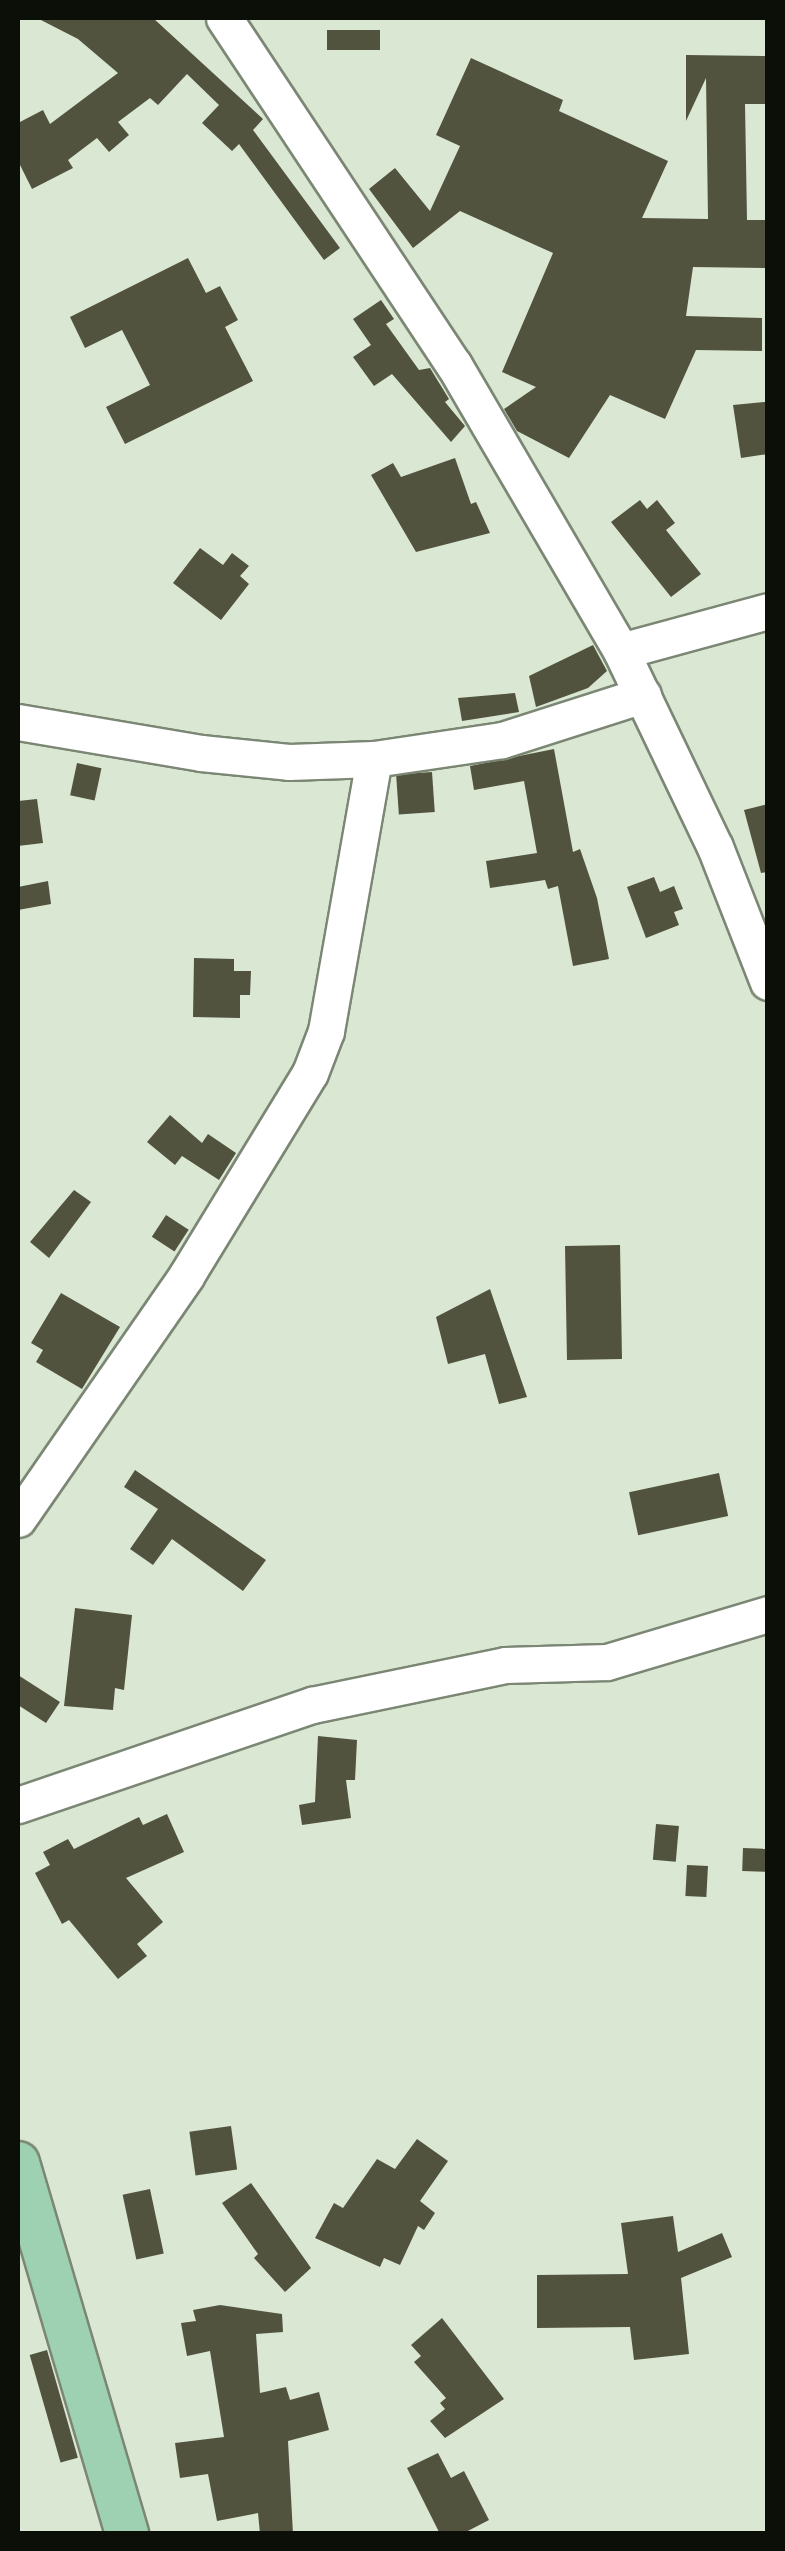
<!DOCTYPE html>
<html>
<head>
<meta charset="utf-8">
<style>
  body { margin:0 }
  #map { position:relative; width:785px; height:2551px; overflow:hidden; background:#dae7d2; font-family:"Noto Sans",sans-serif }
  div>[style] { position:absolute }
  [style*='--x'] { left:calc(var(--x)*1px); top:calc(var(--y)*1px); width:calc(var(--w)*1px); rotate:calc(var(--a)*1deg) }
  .building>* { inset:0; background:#51533f; transform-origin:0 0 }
  .roads { filter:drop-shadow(2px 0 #7b8774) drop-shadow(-2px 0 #7b8774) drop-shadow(0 2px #7b8774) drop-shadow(0 -2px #7b8774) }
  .minor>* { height:35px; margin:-17.5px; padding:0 17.5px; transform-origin:17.5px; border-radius:17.5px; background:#fff }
  .major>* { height:42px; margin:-21px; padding:0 21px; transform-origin:21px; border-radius:21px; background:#9ed1b2 }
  span { translate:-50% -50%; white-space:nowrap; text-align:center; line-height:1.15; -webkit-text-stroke:10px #dae7d2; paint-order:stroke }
  .frame { position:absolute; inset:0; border:20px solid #0b0f08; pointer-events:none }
</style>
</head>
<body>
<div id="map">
  <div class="building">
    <i style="clip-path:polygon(37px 18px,153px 18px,263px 119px,253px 130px,340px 248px,324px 260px,239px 144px,232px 151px,202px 123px,219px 105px,187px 74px,158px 105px,150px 98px,118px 122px,129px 135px,109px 152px,97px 138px,68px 160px,73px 168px,32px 189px,18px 161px,18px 123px,43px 110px,50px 124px,118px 73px,78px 39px)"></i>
    <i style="left:380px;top:30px;width:20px;height:53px;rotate:90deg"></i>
    <i style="clip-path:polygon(686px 55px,768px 56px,768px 104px,745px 104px,747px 220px,768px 220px,768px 268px,693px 267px,686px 316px,762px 318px,762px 351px,696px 350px,665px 419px,610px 395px,569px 458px,517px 431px,504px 409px,536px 387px,502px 372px,553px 253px,460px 211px,413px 248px,369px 189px,395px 168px,430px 211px,460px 146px,436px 135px,471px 58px,563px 100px,559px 111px,668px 161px,642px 218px,708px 219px,706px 78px,686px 121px)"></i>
    <i style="clip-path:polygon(188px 258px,206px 293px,220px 286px,238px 320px,225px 327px,253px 381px,125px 444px,106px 407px,150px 385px,122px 330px,85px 348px,70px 317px)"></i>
    <i style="clip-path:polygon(381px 300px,394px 319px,386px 324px,419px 370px,430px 368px,449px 399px,445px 402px,465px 426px,451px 442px,392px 374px,374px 386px,353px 357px,371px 345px,353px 319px)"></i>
    <i style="clip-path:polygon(765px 402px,768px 454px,741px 458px,733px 405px)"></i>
    <i style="clip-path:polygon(455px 458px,471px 504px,476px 502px,490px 533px,416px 552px,371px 475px,393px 463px,401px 477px)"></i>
    <i style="clip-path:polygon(640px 500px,647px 509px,657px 500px,675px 523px,666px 530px,701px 574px,671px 597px,611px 522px)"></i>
    <i style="clip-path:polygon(200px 548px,223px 565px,232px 553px,249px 566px,240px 576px,249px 584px,221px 620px,173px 583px)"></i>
    <i style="clip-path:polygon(593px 645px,607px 671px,588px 688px,536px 707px,529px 676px)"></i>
    <i style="clip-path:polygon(515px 693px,519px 712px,462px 721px,458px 698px)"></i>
    <i style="clip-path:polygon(554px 749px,573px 852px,580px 849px,597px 898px,609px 959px,573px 966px,558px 886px,548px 889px,545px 880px,490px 888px,486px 861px,537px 853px,524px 781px,474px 790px,470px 766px)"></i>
    <i style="left:77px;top:763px;width:25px;height:33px;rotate:12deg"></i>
    <i style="left:432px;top:772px;width:40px;height:36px;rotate:86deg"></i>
    <i style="clip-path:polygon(37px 799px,43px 843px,18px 846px,18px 801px)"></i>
    <i style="clip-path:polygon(768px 804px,768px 872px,761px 873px,744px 810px)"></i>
    <i style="clip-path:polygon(654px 877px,660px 892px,674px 886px,683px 909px,674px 912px,679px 925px,646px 938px,627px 887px)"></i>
    <i style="clip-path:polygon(48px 881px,51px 904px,18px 910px,18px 887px)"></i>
    <i style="clip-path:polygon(194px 958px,234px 959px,234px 971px,251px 971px,250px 995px,240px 995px,240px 1018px,193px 1017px)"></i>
    <i style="clip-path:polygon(170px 1115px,202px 1143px,208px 1134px,236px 1153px,219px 1180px,182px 1156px,175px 1165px,147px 1142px)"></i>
    <i style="clip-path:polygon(74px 1190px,91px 1202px,49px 1258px,30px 1242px)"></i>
    <i style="left:166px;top:1215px;width:27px;height:26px;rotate:33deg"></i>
    <i style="left:620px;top:1245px;width:114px;height:55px;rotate:89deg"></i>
    <i style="clip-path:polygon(490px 1289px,527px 1397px,499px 1404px,485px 1354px,448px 1364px,436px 1317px)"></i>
    <i style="clip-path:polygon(61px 1293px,120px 1327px,82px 1389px,36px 1362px,43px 1350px,31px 1343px)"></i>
    <i style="clip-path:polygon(135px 1470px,266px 1560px,243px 1591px,172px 1539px,153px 1565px,130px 1549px,158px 1509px,124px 1487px)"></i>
    <i style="left:719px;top:1473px;width:44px;height:92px;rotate:78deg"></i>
    <i style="clip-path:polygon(75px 1608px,132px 1615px,124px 1690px,115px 1688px,113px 1710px,64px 1706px)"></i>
    <i style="clip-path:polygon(18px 1675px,60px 1702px,46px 1723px,18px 1705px)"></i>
    <i style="clip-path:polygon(318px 1736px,357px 1740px,355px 1780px,346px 1780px,351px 1818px,302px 1825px,299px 1805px,315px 1802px)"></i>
    <i style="clip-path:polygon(167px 1814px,184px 1852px,126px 1878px,163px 1922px,137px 1944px,147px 1956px,118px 1979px,69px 1920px,62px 1924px,35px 1873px,50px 1865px,43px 1852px,68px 1839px,74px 1849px,139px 1817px,143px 1825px)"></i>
    <i style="left:656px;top:1824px;width:23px;height:36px;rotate:5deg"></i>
    <i style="left:743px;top:1848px;width:25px;height:23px;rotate:2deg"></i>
    <i style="left:687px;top:1865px;width:21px;height:31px;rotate:3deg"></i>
    <i style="left:231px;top:2126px;width:44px;height:42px;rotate:82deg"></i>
    <i style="clip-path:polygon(417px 2139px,448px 2161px,420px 2201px,435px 2213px,424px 2230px,418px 2226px,400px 2265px,384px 2258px,380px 2267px,315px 2238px,334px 2203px,343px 2208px,377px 2159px,395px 2169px)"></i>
    <i style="clip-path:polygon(251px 2183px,311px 2268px,285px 2292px,254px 2258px,258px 2254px,222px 2203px)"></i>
    <i style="left:150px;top:2189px;width:66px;height:28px;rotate:78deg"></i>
    <i style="clip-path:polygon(673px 2216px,678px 2252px,722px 2233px,732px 2257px,681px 2278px,689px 2354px,634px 2360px,630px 2327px,537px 2328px,537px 2275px,628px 2274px,621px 2223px)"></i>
    <i style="clip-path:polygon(220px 2305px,282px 2314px,283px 2332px,256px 2334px,260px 2393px,286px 2387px,290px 2400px,319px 2392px,329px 2430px,288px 2441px,293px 2534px,260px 2534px,258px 2513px,217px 2521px,208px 2474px,180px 2478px,175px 2443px,224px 2437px,210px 2351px,187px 2356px,181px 2323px,196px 2321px,193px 2310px)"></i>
    <i style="clip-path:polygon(442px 2318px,504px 2399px,445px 2438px,430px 2421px,445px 2409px,440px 2403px,446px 2398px,414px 2362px,421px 2356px,411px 2345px)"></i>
    <i style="left:47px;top:2350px;width:112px;height:18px;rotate:74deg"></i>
    <i style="clip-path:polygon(438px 2453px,451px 2478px,464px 2471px,489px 2520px,462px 2534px,440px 2534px,407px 2468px)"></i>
  </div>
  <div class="roads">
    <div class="minor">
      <i style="--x:224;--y:18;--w:416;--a:56.5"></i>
      <i style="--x:454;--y:365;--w:331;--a:59.7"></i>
      <i style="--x:621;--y:651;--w:217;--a:64.4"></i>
      <i style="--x:715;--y:847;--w:145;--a:68.6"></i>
      <i style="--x:621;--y:651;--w:152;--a:-15.2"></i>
      <i style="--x:18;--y:722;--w:186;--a:9.6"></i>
      <i style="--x:201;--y:753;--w:88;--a:5.8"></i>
      <i style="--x:289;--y:762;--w:85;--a:-2"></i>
      <i style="--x:374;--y:759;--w:129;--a:-8.4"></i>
      <i style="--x:502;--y:740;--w:148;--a:-17.7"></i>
      <i style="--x:18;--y:1519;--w:295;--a:-55.3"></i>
      <i style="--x:186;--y:1276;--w:238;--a:-58.6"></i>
      <i style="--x:310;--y:1073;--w:45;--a:-69.1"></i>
      <i style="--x:326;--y:1031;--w:276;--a:-80"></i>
      <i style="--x:18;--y:1805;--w:311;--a:-18.8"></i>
      <i style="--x:312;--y:1705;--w:197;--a:-11.7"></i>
      <i style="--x:505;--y:1665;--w:102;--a:-1.7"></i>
      <i style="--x:607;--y:1662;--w:168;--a:-16.6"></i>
    </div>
    <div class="major">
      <i style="--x:18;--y:2163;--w:387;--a:73.6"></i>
    </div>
  </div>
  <div class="frame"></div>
</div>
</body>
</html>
